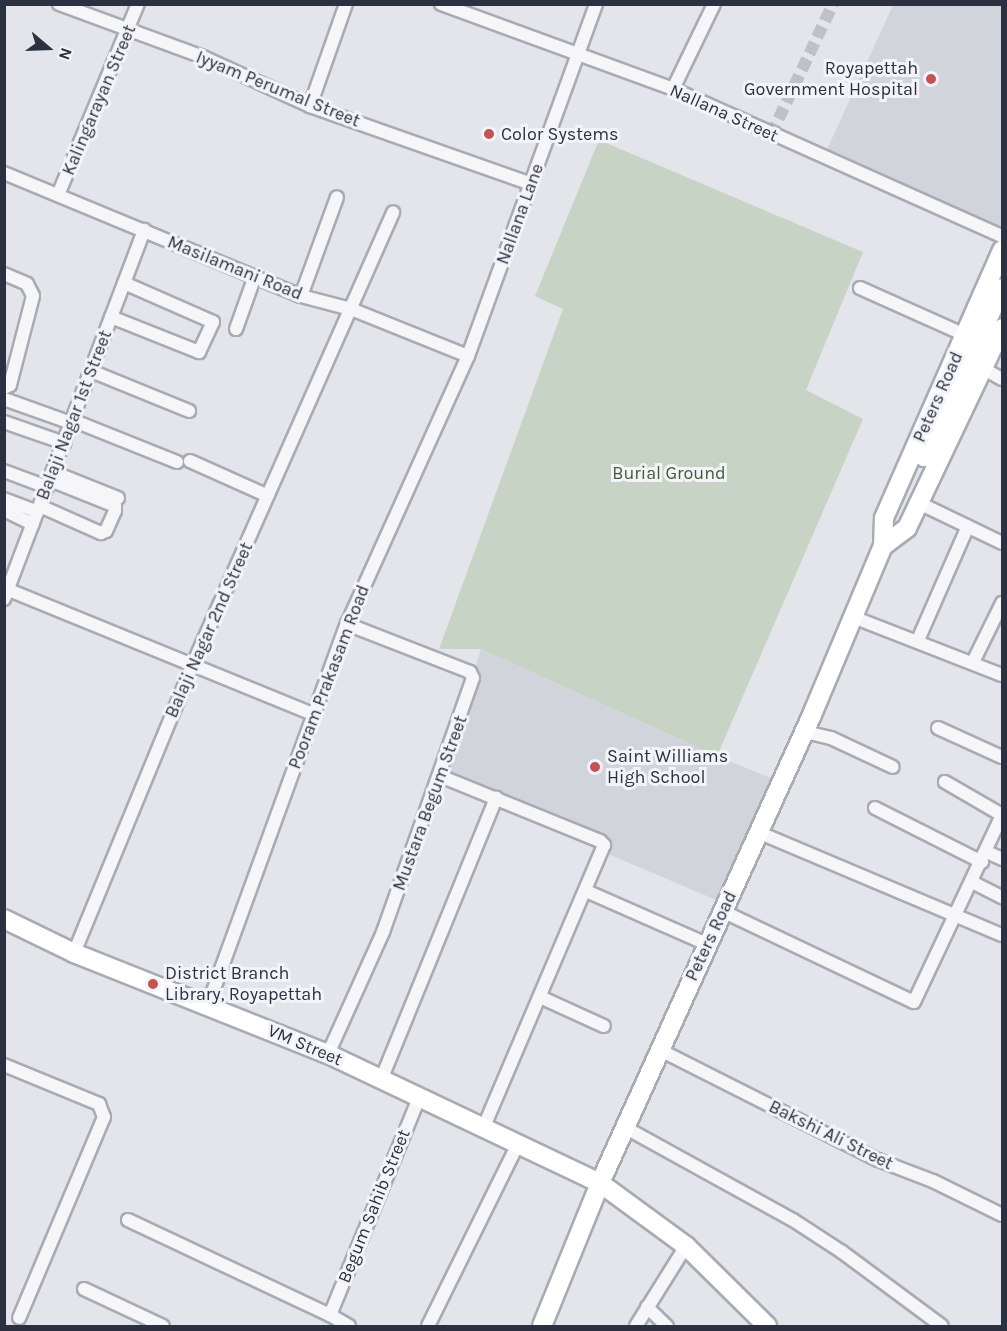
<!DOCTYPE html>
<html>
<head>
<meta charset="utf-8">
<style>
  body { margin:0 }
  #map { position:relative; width:1007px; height:1331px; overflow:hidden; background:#e3e5ea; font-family:Karla,sans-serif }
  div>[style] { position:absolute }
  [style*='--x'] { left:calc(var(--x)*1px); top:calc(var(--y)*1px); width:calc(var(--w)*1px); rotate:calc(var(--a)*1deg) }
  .built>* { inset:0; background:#d2d4dc }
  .green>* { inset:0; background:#c7d3c5 }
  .street-tunnel>* { height:12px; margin-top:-6px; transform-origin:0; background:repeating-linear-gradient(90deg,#bec1c8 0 12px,transparent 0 18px) }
  .roads { filter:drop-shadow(2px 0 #a8abb4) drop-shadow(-2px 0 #a8abb4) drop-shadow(0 2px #a8abb4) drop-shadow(0 -2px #a8abb4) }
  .street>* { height:12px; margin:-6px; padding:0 6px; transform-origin:6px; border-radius:6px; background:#f6f6f9 }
  .secondary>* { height:18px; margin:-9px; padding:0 9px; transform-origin:9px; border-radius:9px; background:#fff }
  .dots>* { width:16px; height:16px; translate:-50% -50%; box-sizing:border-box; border:3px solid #f3f4f8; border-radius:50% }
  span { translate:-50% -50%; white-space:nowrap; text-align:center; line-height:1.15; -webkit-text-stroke:6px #f3f4f8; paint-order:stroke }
  .poi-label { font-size:18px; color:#2c3141 }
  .right { translate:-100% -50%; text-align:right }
  .left { translate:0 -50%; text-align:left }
  .street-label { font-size:18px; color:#2c3141 }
  .park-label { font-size:18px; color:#3d5c3b }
  .frame { position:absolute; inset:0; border:6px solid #2c3141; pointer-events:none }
  .north { position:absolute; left:18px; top:18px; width:60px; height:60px; -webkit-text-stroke:4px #f3f4f8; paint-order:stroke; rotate:109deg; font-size:16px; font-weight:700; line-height:24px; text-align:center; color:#2c3141 }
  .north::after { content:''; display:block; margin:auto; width:21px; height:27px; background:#2c3141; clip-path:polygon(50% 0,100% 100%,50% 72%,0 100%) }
</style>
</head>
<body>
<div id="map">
  <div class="built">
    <i style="clip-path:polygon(893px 5px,1002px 5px,1002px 225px,998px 235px,825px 154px)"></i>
    <i style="clip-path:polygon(481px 649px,717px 756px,771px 778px,716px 900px,440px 782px)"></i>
  </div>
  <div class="green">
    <i style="clip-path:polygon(599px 140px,863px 252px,806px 390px,863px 419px,717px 756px,481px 649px,439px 649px,563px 309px,535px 296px)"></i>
  </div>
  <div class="street-tunnel">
    <i style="--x:771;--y:135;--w:145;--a:-64.7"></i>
  </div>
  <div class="roads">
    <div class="street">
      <i style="--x:59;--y:4;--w:153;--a:20.2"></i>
      <i style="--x:203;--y:57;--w:118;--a:24.6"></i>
      <i style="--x:310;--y:106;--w:234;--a:19.4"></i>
      <i style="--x:441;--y:4;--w:247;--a:20.1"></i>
      <i style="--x:673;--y:89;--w:360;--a:24.1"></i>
      <i style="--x:673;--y:89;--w:94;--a:-64.2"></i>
      <i style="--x:310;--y:106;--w:108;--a:-70.6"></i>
      <i style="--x:4;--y:173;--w:321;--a:22.5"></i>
      <i style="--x:301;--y:296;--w:52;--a:14.6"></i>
      <i style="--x:351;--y:309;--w:126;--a:21.9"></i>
      <i style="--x:58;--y:195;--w:207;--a:-67.3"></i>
      <i style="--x:4;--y:274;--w:25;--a:23"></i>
      <i style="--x:27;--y:284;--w:13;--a:63"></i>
      <i style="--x:33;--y:296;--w:92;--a:104.5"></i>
      <i style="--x:10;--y:385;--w:7;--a:153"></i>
      <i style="--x:860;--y:288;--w:115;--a:24.1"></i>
      <i style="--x:301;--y:296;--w:105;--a:-70"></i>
      <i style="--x:111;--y:317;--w:95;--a:21.7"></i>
      <i style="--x:199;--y:352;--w:33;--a:-65"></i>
      <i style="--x:213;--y:322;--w:97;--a:-156.3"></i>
      <i style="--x:236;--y:329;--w:56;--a:-70.3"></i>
      <i style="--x:984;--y:369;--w:21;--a:29"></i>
      <i style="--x:91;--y:371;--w:106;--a:22.2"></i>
      <i style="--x:4;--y:399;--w:71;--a:19.7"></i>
      <i style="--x:72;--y:420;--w:113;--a:21.8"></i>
      <i style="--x:4;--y:422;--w:64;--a:19.3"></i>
      <i style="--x:190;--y:461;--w:85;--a:24.2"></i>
      <i style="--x:4;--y:471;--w:46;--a:20.4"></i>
      <i style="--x:53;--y:472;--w:70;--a:21.8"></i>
      <i style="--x:4;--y:499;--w:36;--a:21"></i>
      <i style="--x:919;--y:503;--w:92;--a:25.7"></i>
      <i style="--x:40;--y:506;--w:67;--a:23.9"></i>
      <i style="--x:101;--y:533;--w:5;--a:-22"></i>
      <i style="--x:106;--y:531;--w:22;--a:-66"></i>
      <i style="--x:115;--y:511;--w:5;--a:-90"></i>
      <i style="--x:115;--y:506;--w:70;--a:-158.2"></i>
      <i style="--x:4;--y:510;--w:32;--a:26"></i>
      <i style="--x:4;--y:588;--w:334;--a:22.2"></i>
      <i style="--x:4;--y:599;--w:395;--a:-69.2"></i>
      <i style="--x:853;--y:617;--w:160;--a:21.3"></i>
      <i style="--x:918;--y:640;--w:124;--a:-66.3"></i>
      <i style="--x:973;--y:662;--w:66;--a:-63.8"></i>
      <i style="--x:938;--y:728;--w:70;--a:24.4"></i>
      <i style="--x:805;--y:732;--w:27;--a:13"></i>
      <i style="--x:831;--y:738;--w:68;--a:25.1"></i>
      <i style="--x:440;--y:776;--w:173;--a:22.1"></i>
      <i style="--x:600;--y:841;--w:6;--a:45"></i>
      <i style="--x:604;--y:845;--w:308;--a:113.1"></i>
      <i style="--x:875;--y:808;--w:120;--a:26.8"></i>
      <i style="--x:760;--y:833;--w:263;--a:22.9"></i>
      <i style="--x:987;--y:852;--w:17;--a:25"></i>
      <i style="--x:972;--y:882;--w:34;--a:27"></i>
      <i style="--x:586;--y:891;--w:132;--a:23.7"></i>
      <i style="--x:722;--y:911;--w:212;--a:25.4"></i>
      <i style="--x:914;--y:1002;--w:207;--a:-64.8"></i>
      <i style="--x:1002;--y:815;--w:66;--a:-149.9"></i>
      <i style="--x:74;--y:953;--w:313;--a:-67.6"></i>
      <i style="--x:193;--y:664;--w:494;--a:-66.1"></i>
      <i style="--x:540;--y:997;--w:70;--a:24.4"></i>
      <i style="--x:208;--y:1005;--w:406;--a:-70"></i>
      <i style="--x:347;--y:624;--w:294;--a:-65.7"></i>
      <i style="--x:468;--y:356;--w:375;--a:-70"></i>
      <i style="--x:660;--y:1050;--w:244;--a:26.8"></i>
      <i style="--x:878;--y:1160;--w:59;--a:20.9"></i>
      <i style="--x:933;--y:1181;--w:77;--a:26.2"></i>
      <i style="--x:328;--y:1054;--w:134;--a:-65.7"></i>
      <i style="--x:383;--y:932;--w:269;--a:-70.5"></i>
      <i style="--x:473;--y:678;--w:7;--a:-117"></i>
      <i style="--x:470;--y:672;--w:132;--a:-158.7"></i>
      <i style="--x:4;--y:1065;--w:103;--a:22.3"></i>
      <i style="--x:99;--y:1104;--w:14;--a:69"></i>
      <i style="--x:104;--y:1117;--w:218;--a:112.9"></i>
      <i style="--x:381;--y:1080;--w:305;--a:-67.8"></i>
      <i style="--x:626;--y:1128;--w:191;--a:28.9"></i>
      <i style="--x:793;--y:1220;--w:59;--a:33.1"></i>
      <i style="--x:842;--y:1252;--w:124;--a:36.5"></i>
      <i style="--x:128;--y:1220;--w:223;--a:25.2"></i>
      <i style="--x:330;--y:1315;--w:22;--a:30"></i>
      <i style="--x:84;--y:1289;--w:87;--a:25.1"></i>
      <i style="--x:647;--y:1307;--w:28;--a:44"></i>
      <i style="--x:330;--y:1315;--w:235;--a:-67.7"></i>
      <i style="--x:428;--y:1326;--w:203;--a:-63.7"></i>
      <i style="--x:636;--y:1326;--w:94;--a:-58"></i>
    </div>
    <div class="secondary">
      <i style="--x:924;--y:457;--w:186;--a:-65.2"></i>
      <i style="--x:883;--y:546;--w:30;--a:-37"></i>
      <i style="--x:907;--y:528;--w:221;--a:-64.6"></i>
      <i style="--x:4;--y:919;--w:78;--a:25.9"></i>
      <i style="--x:74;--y:953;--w:273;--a:21.7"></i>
      <i style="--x:328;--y:1054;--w:301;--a:25.4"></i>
      <i style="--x:600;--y:1183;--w:107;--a:36.2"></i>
      <i style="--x:686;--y:1246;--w:114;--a:44.6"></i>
      <i style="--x:542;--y:1326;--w:154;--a:-67.9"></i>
      <i style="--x:600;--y:1183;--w:512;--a:-65.64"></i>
      <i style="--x:811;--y:717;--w:186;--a:-67.2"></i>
      <i style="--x:883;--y:546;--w:28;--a:-88"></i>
      <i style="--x:884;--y:518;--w:293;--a:-66.2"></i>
    </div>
  </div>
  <div class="dots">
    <i style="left:931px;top:79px;background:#c45356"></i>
    <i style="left:489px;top:134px;background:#c45356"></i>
    <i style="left:595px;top:767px;background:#c45356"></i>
    <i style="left:153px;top:984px;background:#c45356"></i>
  </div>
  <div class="poi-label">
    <span class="right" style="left:918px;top:79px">Royapettah<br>Government Hospital</span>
    <span class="left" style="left:501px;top:134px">Color Systems</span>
    <span class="left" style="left:607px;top:767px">Saint Williams<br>High School</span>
    <span class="left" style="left:165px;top:984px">District Branch<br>Library, Royapettah</span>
  </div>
  <div class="street-label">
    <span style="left:278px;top:89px;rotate:22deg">Iyyam Perumal Street</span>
    <span style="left:99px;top:100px;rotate:-67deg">Kalingarayan Street</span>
    <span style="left:724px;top:113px;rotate:24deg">Nallana Street</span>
    <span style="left:520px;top:214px;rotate:-70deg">Nallana Lane</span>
    <span style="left:235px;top:268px;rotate:22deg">Masilamani Road</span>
    <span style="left:938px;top:397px;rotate:-66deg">Peters Road</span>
    <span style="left:74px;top:415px;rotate:-69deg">Balaji Nagar 1st Street</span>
    <span style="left:209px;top:630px;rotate:-66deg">Balaji Nagar 2nd Street</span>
    <span style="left:329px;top:677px;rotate:-69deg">Pooram Prakasam Road</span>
    <span style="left:430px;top:803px;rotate:-70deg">Mustara Begum Street</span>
    <span style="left:711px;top:936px;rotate:-65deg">Peters Road</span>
    <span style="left:305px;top:1045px;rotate:23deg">VM Street</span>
    <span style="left:831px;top:1135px;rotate:26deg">Bakshi Ali Street</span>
    <span style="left:374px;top:1206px;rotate:-68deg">Begum Sahib Street</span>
  </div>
  <div class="park-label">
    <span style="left:669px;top:473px">Burial Ground</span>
  </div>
  <div class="frame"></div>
  <div class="north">N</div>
</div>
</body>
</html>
